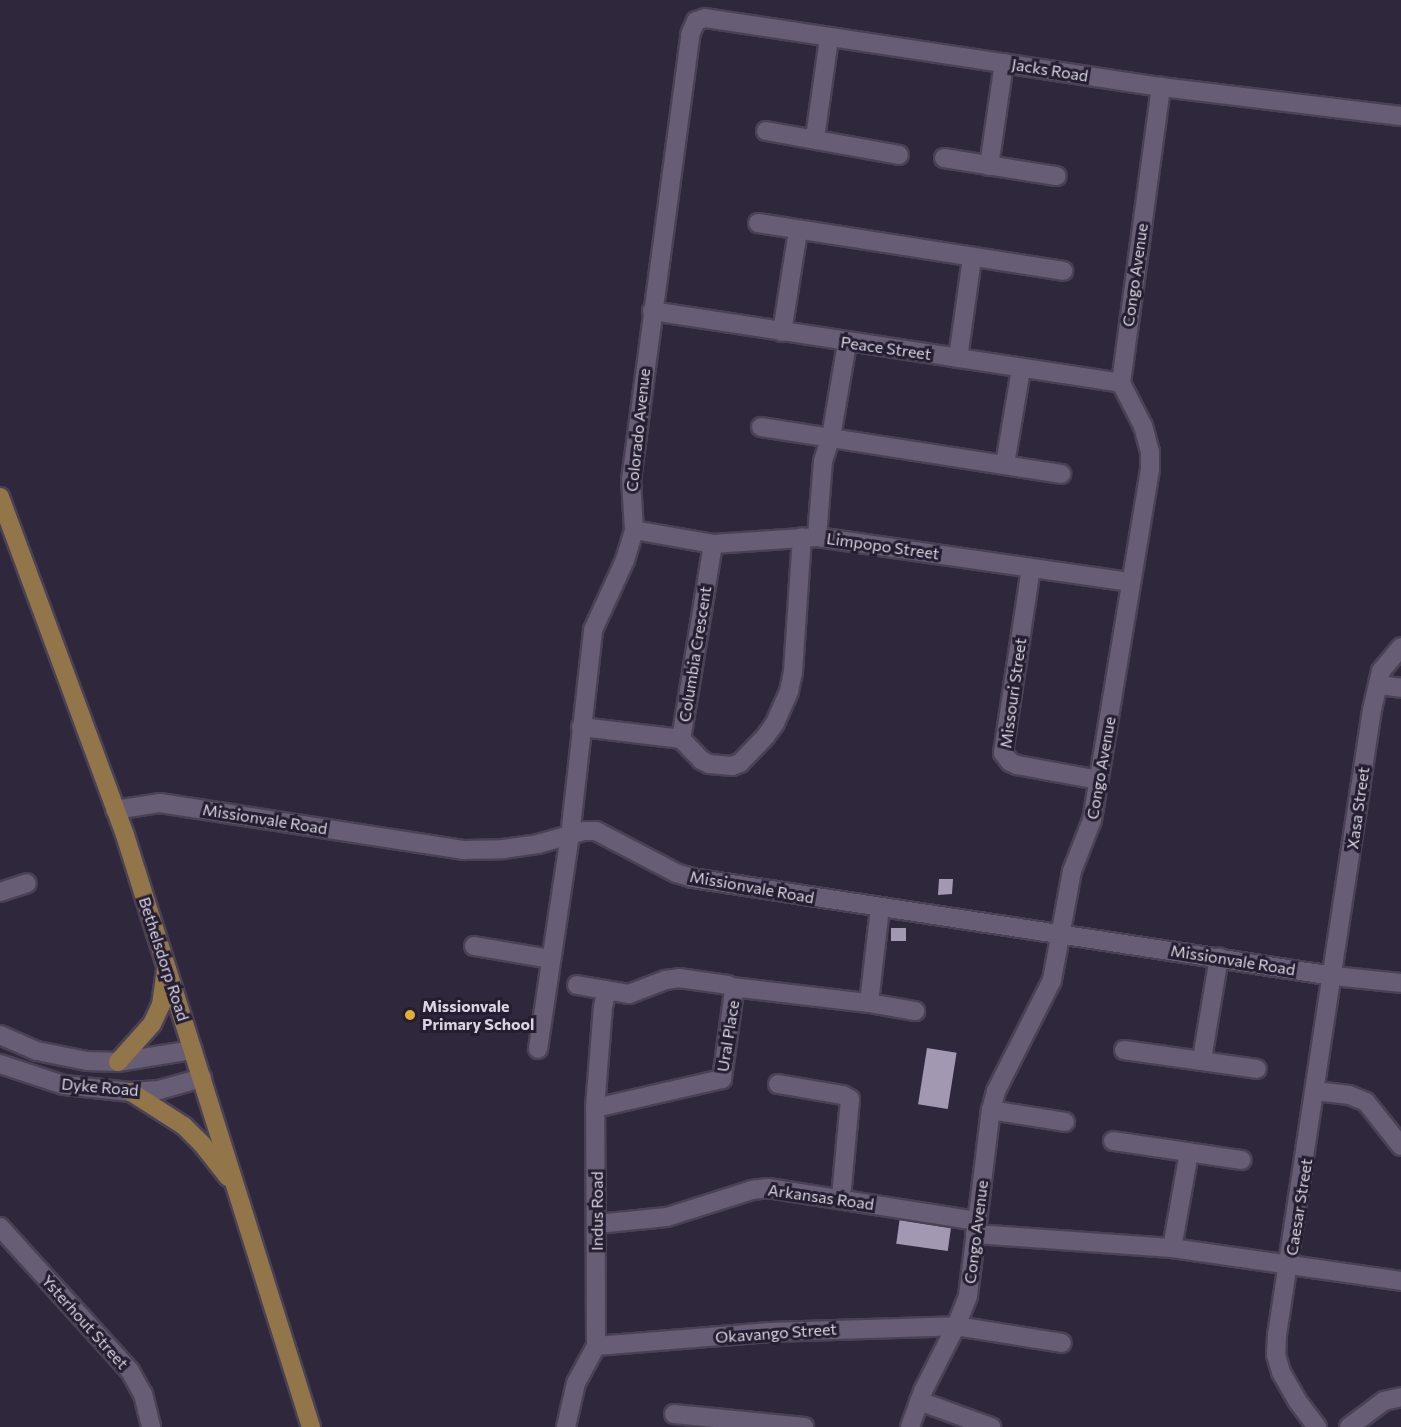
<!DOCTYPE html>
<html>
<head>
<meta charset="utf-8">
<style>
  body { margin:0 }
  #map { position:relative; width:1401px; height:1427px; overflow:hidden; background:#2f273b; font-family:Commissioner,sans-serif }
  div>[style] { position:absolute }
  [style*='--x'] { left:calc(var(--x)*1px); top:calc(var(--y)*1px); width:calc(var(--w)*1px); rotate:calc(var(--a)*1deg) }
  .building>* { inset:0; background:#a298b1; transform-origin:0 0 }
  .roads { filter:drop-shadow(2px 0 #4a4254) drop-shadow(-2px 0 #4a4254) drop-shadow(0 2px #4a4254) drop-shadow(0 -2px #4a4254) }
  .minor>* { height:18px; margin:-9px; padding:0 9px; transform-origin:9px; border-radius:9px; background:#675d75 }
  .major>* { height:18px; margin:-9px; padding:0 9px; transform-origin:9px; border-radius:9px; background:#92764a }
  .dots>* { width:16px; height:16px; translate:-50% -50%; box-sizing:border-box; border:3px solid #251d31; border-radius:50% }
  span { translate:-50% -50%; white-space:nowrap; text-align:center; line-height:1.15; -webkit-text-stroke:6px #251d31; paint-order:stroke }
  .street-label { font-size:16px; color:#dad4e2 }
  .poi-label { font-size:16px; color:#dad4e2; font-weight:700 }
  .left { translate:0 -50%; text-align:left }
</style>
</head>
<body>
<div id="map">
  <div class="building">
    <i style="clip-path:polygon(939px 879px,953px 879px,952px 894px,938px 895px)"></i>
    <i style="left:891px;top:928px;width:15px;height:13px"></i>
    <i style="left:927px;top:1048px;width:30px;height:57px;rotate:9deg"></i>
    <i style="left:900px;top:1217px;width:52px;height:27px;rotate:8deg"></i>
  </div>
  <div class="roads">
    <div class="minor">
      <i style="--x:766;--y:131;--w:135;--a:10.2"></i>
      <i style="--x:815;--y:138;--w:101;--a:-82"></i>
      <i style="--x:944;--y:158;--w:114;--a:9.1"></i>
      <i style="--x:989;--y:166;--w:104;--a:-81.7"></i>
      <i style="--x:758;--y:223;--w:309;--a:8.9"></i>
      <i style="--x:652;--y:311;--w:474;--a:8.7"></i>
      <i style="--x:782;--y:332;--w:102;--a:-81"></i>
      <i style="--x:958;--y:358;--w:101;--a:-82"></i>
      <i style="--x:761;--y:427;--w:304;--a:8.9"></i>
      <i style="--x:1005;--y:464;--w:96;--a:-80.4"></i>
      <i style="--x:634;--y:530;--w:80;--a:10"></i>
      <i style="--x:713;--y:544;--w:104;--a:-3.9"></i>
      <i style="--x:817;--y:537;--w:317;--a:8.2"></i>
      <i style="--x:817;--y:537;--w:76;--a:-85.5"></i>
      <i style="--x:823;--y:461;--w:25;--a:-72"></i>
      <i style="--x:831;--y:437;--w:95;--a:-80.3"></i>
      <i style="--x:713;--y:544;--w:198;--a:99.3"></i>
      <i style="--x:681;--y:739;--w:29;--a:46"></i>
      <i style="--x:701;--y:760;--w:9;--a:27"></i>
      <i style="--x:709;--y:764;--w:23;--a:5"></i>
      <i style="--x:732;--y:766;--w:9;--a:-21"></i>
      <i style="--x:740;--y:763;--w:36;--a:-46"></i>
      <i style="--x:765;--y:737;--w:17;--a:-54"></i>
      <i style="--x:775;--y:723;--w:35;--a:-66"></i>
      <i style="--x:789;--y:691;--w:19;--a:-78"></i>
      <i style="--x:793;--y:672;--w:135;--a:-86.2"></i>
      <i style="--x:1031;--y:568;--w:187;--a:98.6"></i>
      <i style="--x:1003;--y:753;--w:11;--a:52"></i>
      <i style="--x:1010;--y:762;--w:8;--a:23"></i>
      <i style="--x:1017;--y:765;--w:83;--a:10.4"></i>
      <i style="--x:1378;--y:685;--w:23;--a:7"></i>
      <i style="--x:581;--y:727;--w:101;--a:6.8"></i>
      <i style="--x:115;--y:810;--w:46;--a:-8.8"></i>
      <i style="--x:160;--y:803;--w:308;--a:8.8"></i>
      <i style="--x:464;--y:850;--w:39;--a:-1"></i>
      <i style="--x:503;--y:849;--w:35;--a:-8"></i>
      <i style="--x:538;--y:844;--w:48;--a:-15.8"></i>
      <i style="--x:584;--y:831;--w:12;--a:0"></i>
      <i style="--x:596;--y:831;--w:90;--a:27.7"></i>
      <i style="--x:676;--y:873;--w:17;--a:17"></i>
      <i style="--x:692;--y:878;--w:648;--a:8.69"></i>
      <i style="--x:1333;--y:976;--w:68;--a:5.9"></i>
      <i style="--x:0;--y:892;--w:28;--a:-18"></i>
      <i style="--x:474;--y:946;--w:78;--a:9.6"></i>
      <i style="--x:577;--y:985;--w:53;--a:9.8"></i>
      <i style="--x:629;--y:994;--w:39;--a:-21"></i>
      <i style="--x:665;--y:980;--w:14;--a:-8"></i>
      <i style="--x:679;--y:978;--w:49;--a:8.1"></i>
      <i style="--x:728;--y:985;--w:8;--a:45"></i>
      <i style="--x:734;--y:991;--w:89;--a:97.8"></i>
      <i style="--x:722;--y:1079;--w:130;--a:167.1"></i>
      <i style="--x:732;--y:987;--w:138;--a:6.7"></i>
      <i style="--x:869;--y:1003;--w:47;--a:9.9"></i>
      <i style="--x:869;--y:1003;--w:96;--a:-83.4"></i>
      <i style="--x:0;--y:1035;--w:40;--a:23.4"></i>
      <i style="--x:37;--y:1051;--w:51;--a:11.3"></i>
      <i style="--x:87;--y:1061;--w:31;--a:2"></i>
      <i style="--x:118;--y:1062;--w:76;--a:-9.1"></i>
      <i style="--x:538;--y:1049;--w:215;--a:-81.5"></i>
      <i style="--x:570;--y:836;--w:207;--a:-83.6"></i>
      <i style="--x:593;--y:630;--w:77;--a:-65.4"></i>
      <i style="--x:625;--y:560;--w:31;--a:-73"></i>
      <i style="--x:634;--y:530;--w:50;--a:-93.4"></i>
      <i style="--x:631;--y:480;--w:449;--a:-82.4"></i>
      <i style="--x:690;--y:35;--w:15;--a:-67"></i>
      <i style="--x:696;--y:21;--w:9;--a:-18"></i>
      <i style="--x:705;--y:18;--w:461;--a:8.6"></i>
      <i style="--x:1161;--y:87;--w:242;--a:6.9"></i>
      <i style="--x:1124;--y:1050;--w:134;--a:8.1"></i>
      <i style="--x:1202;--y:1059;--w:103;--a:-80.5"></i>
      <i style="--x:0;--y:1064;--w:67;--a:18.2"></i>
      <i style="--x:64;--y:1085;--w:67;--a:6"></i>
      <i style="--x:131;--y:1092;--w:28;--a:-4"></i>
      <i style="--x:159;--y:1090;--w:45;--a:-15.6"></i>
      <i style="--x:778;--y:1084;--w:66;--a:9.6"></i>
      <i style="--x:843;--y:1095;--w:8;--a:30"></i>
      <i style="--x:850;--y:1099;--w:99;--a:95.2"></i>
      <i style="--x:1316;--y:1091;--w:33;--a:7"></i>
      <i style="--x:1349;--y:1095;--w:18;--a:22"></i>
      <i style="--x:1366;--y:1102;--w:56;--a:51.5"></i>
      <i style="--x:991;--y:1110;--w:75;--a:9.2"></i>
      <i style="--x:1113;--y:1141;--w:130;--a:8.4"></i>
      <i style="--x:597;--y:1224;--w:70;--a:-5.7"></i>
      <i style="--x:667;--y:1217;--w:89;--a:-17.6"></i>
      <i style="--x:752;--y:1190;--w:16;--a:-7"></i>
      <i style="--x:768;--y:1188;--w:212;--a:9"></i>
      <i style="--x:0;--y:1227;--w:194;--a:47.9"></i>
      <i style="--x:130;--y:1371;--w:26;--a:61"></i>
      <i style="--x:143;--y:1394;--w:34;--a:76"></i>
      <i style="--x:975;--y:1234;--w:197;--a:4.1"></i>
      <i style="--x:1172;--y:1248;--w:231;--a:8.2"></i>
      <i style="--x:1172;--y:1248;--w:97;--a:-79.9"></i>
      <i style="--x:596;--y:1346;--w:175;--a:-4.6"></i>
      <i style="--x:770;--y:1332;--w:186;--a:-1.8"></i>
      <i style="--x:956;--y:1326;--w:107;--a:9.1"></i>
      <i style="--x:919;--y:1401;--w:77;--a:19.9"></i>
      <i style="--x:674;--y:1414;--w:131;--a:5.7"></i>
      <i style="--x:566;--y:1427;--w:45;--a:-77.2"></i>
      <i style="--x:576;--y:1383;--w:42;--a:-61.6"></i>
      <i style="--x:596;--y:1346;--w:238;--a:-90.2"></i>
      <i style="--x:595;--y:1108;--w:101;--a:-85.5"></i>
      <i style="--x:603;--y:1007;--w:17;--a:-77"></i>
      <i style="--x:910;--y:1427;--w:38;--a:-70"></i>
      <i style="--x:923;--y:1391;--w:73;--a:-63.1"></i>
      <i style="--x:956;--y:1326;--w:32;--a:-68"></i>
      <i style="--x:968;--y:1296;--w:187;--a:-83"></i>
      <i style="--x:991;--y:1110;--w:20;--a:-75"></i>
      <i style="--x:996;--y:1091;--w:124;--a:-63.2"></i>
      <i style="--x:1052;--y:980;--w:111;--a:-79.6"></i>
      <i style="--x:1072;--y:871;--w:55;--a:-68.6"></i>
      <i style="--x:1092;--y:820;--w:355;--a:-80.6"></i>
      <i style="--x:1150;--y:470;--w:18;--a:-90"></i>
      <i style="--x:1150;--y:452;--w:27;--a:-105"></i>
      <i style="--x:1143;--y:426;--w:48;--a:-117.1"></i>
      <i style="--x:1121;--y:383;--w:299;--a:-82.3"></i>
      <i style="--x:1317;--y:1427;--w:34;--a:-127"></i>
      <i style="--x:1297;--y:1400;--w:32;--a:-120"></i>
      <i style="--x:1281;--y:1372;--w:18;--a:-106"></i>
      <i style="--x:1276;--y:1355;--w:20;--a:-87"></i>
      <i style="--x:1277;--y:1335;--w:632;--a:-81.36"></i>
      <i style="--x:1372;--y:710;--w:40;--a:-77"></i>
      <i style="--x:1381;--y:671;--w:31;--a:-50"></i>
      <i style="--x:1349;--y:1427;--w:44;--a:-36.6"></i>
      <i style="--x:1384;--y:1401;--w:17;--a:-13"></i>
    </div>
    <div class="major">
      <i style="--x:0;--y:497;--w:360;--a:69.7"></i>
      <i style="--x:125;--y:835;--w:621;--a:72.56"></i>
      <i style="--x:118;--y:1062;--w:51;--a:-48.2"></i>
      <i style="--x:152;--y:1024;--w:21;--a:-65"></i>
      <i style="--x:161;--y:1005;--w:34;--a:-82"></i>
      <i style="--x:131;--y:1092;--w:63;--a:32.7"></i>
      <i style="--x:184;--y:1126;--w:25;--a:45"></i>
      <i style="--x:202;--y:1144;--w:42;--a:51.8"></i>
    </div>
  </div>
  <div class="dots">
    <i style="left:410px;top:1015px;background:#e3ae34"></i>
  </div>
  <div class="street-label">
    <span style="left:1050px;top:70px;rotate:9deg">Jacks Road</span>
    <span style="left:1135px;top:275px;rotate:-82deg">Congo Avenue</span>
    <span style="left:886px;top:348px;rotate:8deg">Peace Street</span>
    <span style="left:638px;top:430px;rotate:-84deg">Colorado Avenue</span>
    <span style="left:883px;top:546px;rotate:8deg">Limpopo Street</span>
    <span style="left:695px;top:654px;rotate:-81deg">Columbia Crescent</span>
    <span style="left:1013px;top:693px;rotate:-82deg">Missouri Street</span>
    <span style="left:1101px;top:768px;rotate:-80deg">Congo Avenue</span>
    <span style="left:1358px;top:808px;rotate:-82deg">Xasa Street</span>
    <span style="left:265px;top:819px;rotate:9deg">Missionvale Road</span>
    <span style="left:752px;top:887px;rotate:10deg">Missionvale Road</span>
    <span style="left:164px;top:959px;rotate:72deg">Bethelsdorp Road</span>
    <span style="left:1233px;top:960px;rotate:9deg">Missionvale Road</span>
    <span style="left:728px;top:1036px;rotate:-81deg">Ural Place</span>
    <span style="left:100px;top:1087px;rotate:5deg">Dyke Road</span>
    <span style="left:821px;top:1197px;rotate:8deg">Arkansas Road</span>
    <span style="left:1299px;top:1207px;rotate:-81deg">Caesar Street</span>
    <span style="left:597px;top:1211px;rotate:-90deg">Indus Road</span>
    <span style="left:976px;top:1232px;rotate:-83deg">Congo Avenue</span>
    <span style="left:85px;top:1322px;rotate:48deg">Ysterhout Street</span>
    <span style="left:776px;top:1333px;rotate:-4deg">Okavango Street</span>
  </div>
  <div class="poi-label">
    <span class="left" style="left:422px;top:1015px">Missionvale<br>Primary School</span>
  </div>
</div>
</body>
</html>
